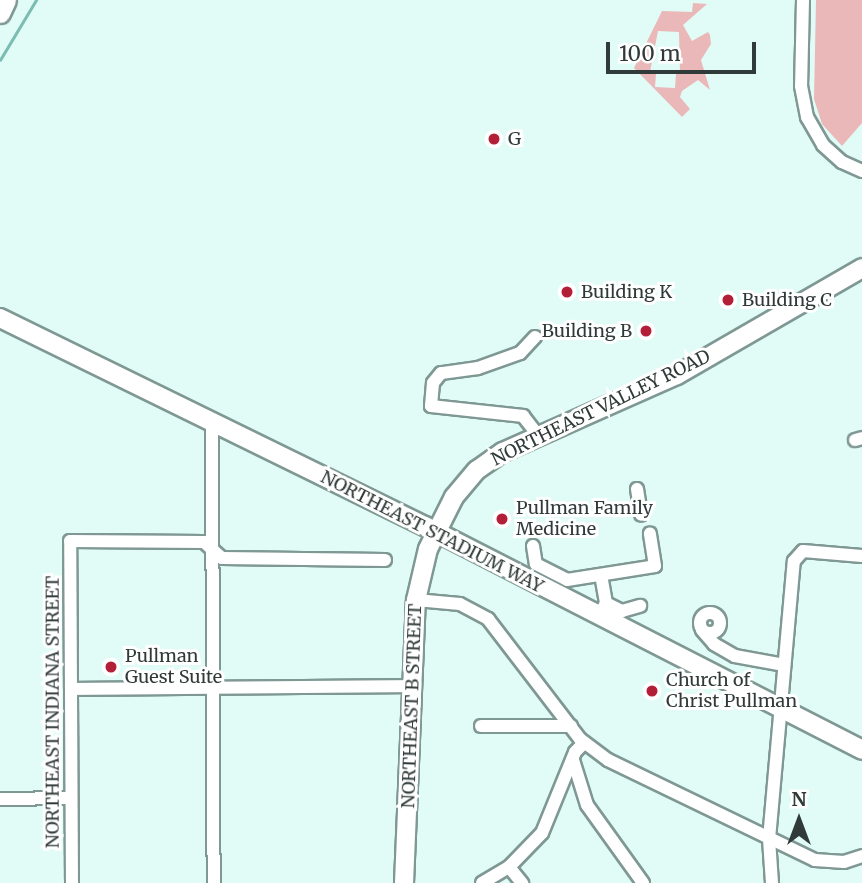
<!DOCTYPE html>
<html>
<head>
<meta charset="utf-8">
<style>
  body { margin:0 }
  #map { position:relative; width:862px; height:883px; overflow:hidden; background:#e1fcf7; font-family:Merriweather,serif }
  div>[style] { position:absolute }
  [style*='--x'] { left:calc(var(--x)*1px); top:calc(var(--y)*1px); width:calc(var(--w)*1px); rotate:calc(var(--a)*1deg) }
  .green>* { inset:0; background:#eab8b8 }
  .stream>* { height:2.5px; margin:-1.25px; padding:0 1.25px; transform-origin:1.25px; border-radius:1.25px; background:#7cbcb2 }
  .roads { filter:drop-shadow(2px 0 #7f9894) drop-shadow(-2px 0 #7f9894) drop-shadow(0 2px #7f9894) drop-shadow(0 -2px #7f9894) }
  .street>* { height:12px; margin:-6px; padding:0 6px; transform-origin:6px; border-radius:6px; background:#fff }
  .street>.ring { margin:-6px; padding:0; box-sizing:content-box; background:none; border:12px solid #fff; border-radius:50% }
  .secondary>* { height:18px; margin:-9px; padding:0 9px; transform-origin:9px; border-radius:9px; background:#fff }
  .primary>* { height:19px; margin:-9.5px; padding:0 9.5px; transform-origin:9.5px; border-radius:9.5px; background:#fff }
  .dots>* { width:19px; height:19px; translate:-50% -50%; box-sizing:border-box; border:4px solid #fff; border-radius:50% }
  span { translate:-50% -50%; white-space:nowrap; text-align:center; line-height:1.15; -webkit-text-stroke:6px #fff; paint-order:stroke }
  .poi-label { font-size:18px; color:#303b39 }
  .left { translate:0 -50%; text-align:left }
  .right { translate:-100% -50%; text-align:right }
  .street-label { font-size:18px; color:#303b39 }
  .north { position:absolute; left:764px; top:785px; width:70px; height:70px; -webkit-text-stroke:5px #fff; paint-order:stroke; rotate:0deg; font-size:19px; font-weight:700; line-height:28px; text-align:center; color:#303b39 }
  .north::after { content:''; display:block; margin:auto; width:24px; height:32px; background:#303b39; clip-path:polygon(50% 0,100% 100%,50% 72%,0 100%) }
  .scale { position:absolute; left:606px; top:42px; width:150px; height:32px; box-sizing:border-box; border:4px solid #303b39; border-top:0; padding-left:9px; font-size:21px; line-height:24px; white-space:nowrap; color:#303b39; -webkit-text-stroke:5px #fff; paint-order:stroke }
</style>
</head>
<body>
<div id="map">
  <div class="green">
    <i style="clip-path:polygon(816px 0,862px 0,862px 123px,842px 146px,822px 124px,814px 99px)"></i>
    <i style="clip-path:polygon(evenodd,693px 3px,707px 4px,683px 25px,692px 41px,708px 32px,710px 35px,711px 44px,701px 60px,710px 90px,698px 80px,682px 91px,680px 97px,690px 109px,682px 117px,634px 68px,662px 11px,692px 12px,693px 3px,658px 31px,679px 32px,680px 74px,676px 74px,675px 88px,655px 87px,656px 74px,650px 72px,658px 31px)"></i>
  </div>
  <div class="stream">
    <i style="--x:0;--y:60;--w:70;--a:-59"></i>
  </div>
  <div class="roads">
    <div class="street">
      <i style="--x:803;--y:0;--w:86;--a:91.3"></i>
      <i style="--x:801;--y:86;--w:32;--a:79"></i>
      <i style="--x:807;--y:117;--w:32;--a:60"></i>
      <i style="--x:823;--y:145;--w:25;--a:42"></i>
      <i style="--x:842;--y:162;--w:22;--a:24"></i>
      <i style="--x:535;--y:337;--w:22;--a:133"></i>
      <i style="--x:520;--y:353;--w:45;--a:160.3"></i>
      <i style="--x:478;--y:368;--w:37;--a:172"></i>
      <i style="--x:441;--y:373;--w:13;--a:129"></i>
      <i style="--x:433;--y:383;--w:23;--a:95"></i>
      <i style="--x:431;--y:406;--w:93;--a:6.2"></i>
      <i style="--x:523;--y:416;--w:24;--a:52"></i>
      <i style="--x:212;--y:422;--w:461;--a:89.8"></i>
      <i style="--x:855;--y:440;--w:7;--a:-16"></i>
      <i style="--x:637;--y:489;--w:26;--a:81"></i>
      <i style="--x:533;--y:546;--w:18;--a:81"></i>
      <i style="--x:536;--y:564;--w:35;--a:27"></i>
      <i style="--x:567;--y:580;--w:89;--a:-9"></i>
      <i style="--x:655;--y:566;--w:33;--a:-99"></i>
      <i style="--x:416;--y:600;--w:44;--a:5.2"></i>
      <i style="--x:460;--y:604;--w:32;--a:28"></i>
      <i style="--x:488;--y:619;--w:151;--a:52.5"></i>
      <i style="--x:580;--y:739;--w:35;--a:37"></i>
      <i style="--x:608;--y:760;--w:230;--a:25.8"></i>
      <i style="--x:815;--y:860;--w:29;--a:4"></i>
      <i style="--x:844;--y:862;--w:19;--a:-18"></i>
      <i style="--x:606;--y:603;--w:18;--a:27"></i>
      <i style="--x:622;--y:611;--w:19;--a:-16"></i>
      <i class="ring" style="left:700px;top:613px;width:8px;height:8px"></i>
      <i style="--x:598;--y:617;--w:16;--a:-60"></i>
      <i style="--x:606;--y:603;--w:28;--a:-100"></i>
      <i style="--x:702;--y:630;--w:18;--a:49"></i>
      <i style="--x:714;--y:644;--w:24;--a:30"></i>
      <i style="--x:735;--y:656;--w:50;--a:10.4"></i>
      <i style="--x:72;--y:689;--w:343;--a:-0.5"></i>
      <i style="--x:481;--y:726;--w:90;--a:0"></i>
      <i style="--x:573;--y:760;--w:47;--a:72.7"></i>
      <i style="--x:587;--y:805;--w:96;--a:54.3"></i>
      <i style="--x:0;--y:799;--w:71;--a:-0.8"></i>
      <i style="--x:509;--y:867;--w:21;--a:51"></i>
      <i style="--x:72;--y:883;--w:342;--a:-90.3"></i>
      <i style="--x:70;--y:541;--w:134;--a:0.4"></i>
      <i style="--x:204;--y:542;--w:24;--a:42"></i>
      <i style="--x:222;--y:558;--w:163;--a:0.7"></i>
      <i style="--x:482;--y:883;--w:31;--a:-31"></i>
      <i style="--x:509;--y:867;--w:47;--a:-45.9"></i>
      <i style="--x:542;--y:833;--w:87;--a:-67.8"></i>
      <i style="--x:575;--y:752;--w:13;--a:-45"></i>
      <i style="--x:772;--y:883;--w:44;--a:-93.9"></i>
      <i style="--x:769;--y:839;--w:279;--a:-84.9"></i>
      <i style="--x:794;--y:561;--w:13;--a:-48"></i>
      <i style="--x:803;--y:551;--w:59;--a:4.8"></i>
    </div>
    <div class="secondary">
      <i style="--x:0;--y:318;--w:473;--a:26.1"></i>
      <i style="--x:425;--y:526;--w:491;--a:27.1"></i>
      <i style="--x:404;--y:883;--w:283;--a:-87.6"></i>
      <i style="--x:416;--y:600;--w:52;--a:-76.8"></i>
      <i style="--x:428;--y:549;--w:58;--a:-63.4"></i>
      <i style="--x:454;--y:497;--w:35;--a:-50"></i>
      <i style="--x:477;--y:470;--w:32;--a:-35"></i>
      <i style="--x:503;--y:452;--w:190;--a:-23.9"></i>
      <i style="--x:677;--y:375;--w:214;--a:-30"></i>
    </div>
    <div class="primary">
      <i style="--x:0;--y:13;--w:14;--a:-65"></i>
    </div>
  </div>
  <div class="dots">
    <i style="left:494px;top:139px;background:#b21f37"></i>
    <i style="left:567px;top:292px;background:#b21f37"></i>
    <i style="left:728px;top:300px;background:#b21f37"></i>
    <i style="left:646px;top:331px;background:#b21f37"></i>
    <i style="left:502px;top:519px;background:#b21f37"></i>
    <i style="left:111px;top:667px;background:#b21f37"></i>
    <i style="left:652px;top:691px;background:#b21f37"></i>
  </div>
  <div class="poi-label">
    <span class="left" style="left:508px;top:139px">G</span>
    <span class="left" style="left:581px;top:292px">Building K</span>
    <span class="left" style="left:742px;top:300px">Building C</span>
    <span class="right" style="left:632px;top:331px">Building B</span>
    <span class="left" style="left:516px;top:519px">Pullman Family<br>Medicine</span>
    <span class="left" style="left:125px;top:667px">Pullman<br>Guest Suite</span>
    <span class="left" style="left:666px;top:691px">Church of<br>Christ Pullman</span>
  </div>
  <div class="street-label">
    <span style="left:601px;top:408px;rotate:-26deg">NORTHEAST VALLEY ROAD</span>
    <span style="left:432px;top:532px;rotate:27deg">NORTHEAST STADIUM WAY</span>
    <span style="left:412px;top:706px;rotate:-88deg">NORTHEAST B STREET</span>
    <span style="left:53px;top:712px;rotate:-90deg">NORTHEAST INDIANA STREET</span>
  </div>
  <div class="north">N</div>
  <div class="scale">100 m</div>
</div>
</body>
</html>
